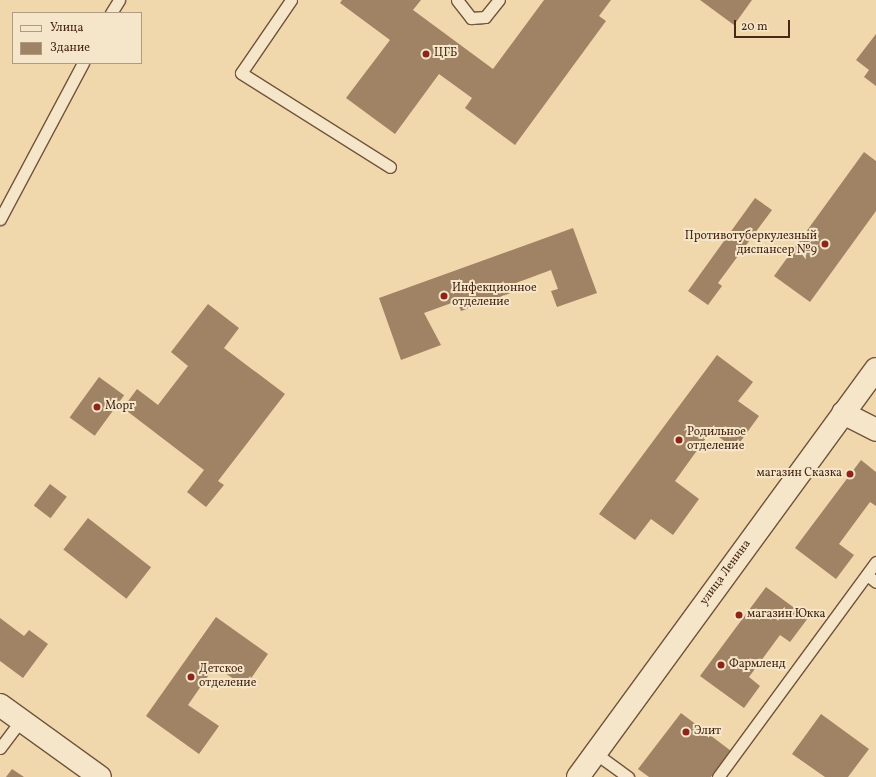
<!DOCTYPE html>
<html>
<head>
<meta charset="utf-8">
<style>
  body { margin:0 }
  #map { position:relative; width:876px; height:777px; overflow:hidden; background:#f0d8ac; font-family:Vollkorn,serif }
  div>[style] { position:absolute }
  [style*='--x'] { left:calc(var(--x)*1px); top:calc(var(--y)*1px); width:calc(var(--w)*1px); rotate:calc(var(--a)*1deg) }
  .building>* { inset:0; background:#9f8364; transform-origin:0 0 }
  .roads { filter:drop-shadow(1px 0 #72533c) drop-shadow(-1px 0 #72533c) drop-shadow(0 1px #72533c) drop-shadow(0 -1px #72533c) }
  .service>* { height:11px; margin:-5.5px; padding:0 5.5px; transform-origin:5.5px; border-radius:5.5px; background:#f5e6c9 }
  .minor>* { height:22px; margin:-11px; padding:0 11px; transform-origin:11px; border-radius:11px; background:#f5e6c9 }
  .tertiary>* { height:22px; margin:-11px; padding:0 11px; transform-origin:11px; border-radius:11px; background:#f5e6c9 }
  .secondary>* { height:22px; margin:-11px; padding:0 11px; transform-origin:11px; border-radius:11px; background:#f5e6c9 }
  .dots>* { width:11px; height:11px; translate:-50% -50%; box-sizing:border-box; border:2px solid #f5e6c9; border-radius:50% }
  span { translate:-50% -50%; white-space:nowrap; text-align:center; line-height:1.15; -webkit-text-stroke:4px #f5e6c9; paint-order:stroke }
  .poi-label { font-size:12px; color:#482716 }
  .left { translate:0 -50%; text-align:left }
  .right { translate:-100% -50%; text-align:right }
  .street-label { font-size:12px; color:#482716 }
  .legend { position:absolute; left:12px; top:12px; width:130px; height:52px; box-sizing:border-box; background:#f5e6c9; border:1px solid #b09a81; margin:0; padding:5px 7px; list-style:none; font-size:12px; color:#482716 }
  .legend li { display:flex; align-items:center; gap:8px; height:20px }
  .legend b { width:20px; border:1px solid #b09a81 }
  .scale { position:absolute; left:734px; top:20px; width:56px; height:18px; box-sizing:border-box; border:2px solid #482716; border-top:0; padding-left:5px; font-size:12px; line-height:14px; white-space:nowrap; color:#482716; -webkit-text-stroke:3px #f5e6c9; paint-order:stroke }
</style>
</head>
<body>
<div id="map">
  <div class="building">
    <i style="clip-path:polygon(342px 0,421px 0,413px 10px,493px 69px,544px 0,611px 0,599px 16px,606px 21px,515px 145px,465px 108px,472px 98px,439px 74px,395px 134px,346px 98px,390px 40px,340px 3px)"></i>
    <i style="clip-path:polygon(700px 0,752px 0,734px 25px)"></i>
    <i style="clip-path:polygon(876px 34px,876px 86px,864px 77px,869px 70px,856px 60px)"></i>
    <i style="clip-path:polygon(864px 152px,876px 161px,876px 211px,810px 302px,774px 276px)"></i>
    <i style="clip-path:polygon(755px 198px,772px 210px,718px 283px,722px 286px,708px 305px,688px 291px)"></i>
    <i style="clip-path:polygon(573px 228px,597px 293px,557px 307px,551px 291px,558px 289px,551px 270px,516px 283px,519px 290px,461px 311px,457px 301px,424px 313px,441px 345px,401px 360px,379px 298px)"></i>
    <i style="clip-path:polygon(208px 304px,239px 328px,224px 348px,285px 394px,218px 481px,224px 485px,206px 507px,187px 492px,204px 470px,123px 408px,137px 389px,158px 405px,188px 366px,171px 352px)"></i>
    <i style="clip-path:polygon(717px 355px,753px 382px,738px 401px,759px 416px,735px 449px,711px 431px,675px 481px,699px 499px,673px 535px,651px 519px,635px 540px,599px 514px)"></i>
    <i style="left:99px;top:377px;width:31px;height:50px;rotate:36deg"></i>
    <i style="clip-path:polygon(861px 460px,876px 472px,876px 506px,870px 502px,839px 544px,854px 555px,836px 579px,795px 548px)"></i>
    <i style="left:50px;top:484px;width:21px;height:27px;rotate:37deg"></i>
    <i style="left:88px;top:518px;width:80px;height:40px;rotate:38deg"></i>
    <i style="clip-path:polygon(766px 587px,808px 618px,790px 642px,780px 635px,749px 677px,760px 686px,744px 708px,700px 676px)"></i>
    <i style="clip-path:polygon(216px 617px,268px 654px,245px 687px,215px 666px,188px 705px,219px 726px,199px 754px,146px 716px)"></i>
    <i style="clip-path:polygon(0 618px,24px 636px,29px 630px,48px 644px,23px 678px,0 661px)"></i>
    <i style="clip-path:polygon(681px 713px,731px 751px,711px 777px,649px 777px,638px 769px)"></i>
    <i style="clip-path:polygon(821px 714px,869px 749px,848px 777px,825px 777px,792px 754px)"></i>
    <i style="clip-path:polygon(12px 769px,24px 777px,6px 777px)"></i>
  </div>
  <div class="roads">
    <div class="service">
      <i style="--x:291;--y:0;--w:88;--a:124.4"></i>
      <i style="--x:241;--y:73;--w:176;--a:32.2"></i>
      <i style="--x:457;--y:0;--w:23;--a:52"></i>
      <i style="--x:471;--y:18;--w:14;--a:-4"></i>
      <i style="--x:485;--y:17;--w:22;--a:-51"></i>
      <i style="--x:111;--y:13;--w:15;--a:-58"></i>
      <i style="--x:0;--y:219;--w:177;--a:-62"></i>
      <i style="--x:867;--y:575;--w:11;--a:38"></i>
      <i style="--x:0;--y:748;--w:35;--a:-53"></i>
      <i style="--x:595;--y:753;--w:41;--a:36"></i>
      <i style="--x:718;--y:777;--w:267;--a:-53.7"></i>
    </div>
    <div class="minor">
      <i style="--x:0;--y:705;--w:123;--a:35.8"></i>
    </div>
    <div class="tertiary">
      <i style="--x:843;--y:413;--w:37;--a:27"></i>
    </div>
    <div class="secondary">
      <i style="--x:578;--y:777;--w:505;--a:-53.86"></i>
    </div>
  </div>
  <div class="dots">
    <i style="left:426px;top:54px;background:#8f2418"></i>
    <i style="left:825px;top:244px;background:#8f2418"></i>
    <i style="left:444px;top:296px;background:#8f2418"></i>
    <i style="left:97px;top:407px;background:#8f2418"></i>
    <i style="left:679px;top:440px;background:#8f2418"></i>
    <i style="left:850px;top:474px;background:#8f2418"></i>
    <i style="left:739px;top:615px;background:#8f2418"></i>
    <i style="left:721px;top:665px;background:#8f2418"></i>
    <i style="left:191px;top:677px;background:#8f2418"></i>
    <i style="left:686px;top:732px;background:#8f2418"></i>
  </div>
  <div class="poi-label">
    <span class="left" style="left:434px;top:54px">ЦГБ</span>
    <span class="right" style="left:817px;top:244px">Противотуберкулезный<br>диспансер №9</span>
    <span class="left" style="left:452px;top:296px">Инфекционное<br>отделение</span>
    <span class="left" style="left:105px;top:407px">Морг</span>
    <span class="left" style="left:687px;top:440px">Родильное<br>отделение</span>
    <span class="right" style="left:842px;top:474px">магазин Сказка</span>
    <span class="left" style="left:747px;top:615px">магазин Юкка</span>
    <span class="left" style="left:729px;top:665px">Фармленд</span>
    <span class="left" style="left:199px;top:677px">Детское<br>отделение</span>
    <span class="left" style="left:694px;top:732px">Элит</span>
  </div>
  <div class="street-label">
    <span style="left:726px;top:573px;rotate:-54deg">улица Ленина</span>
  </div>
  <ul class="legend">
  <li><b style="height:5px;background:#f5e6c9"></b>Улица</li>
  <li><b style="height:11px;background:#9f8364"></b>Здание</li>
  </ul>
  <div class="scale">20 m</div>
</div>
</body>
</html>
